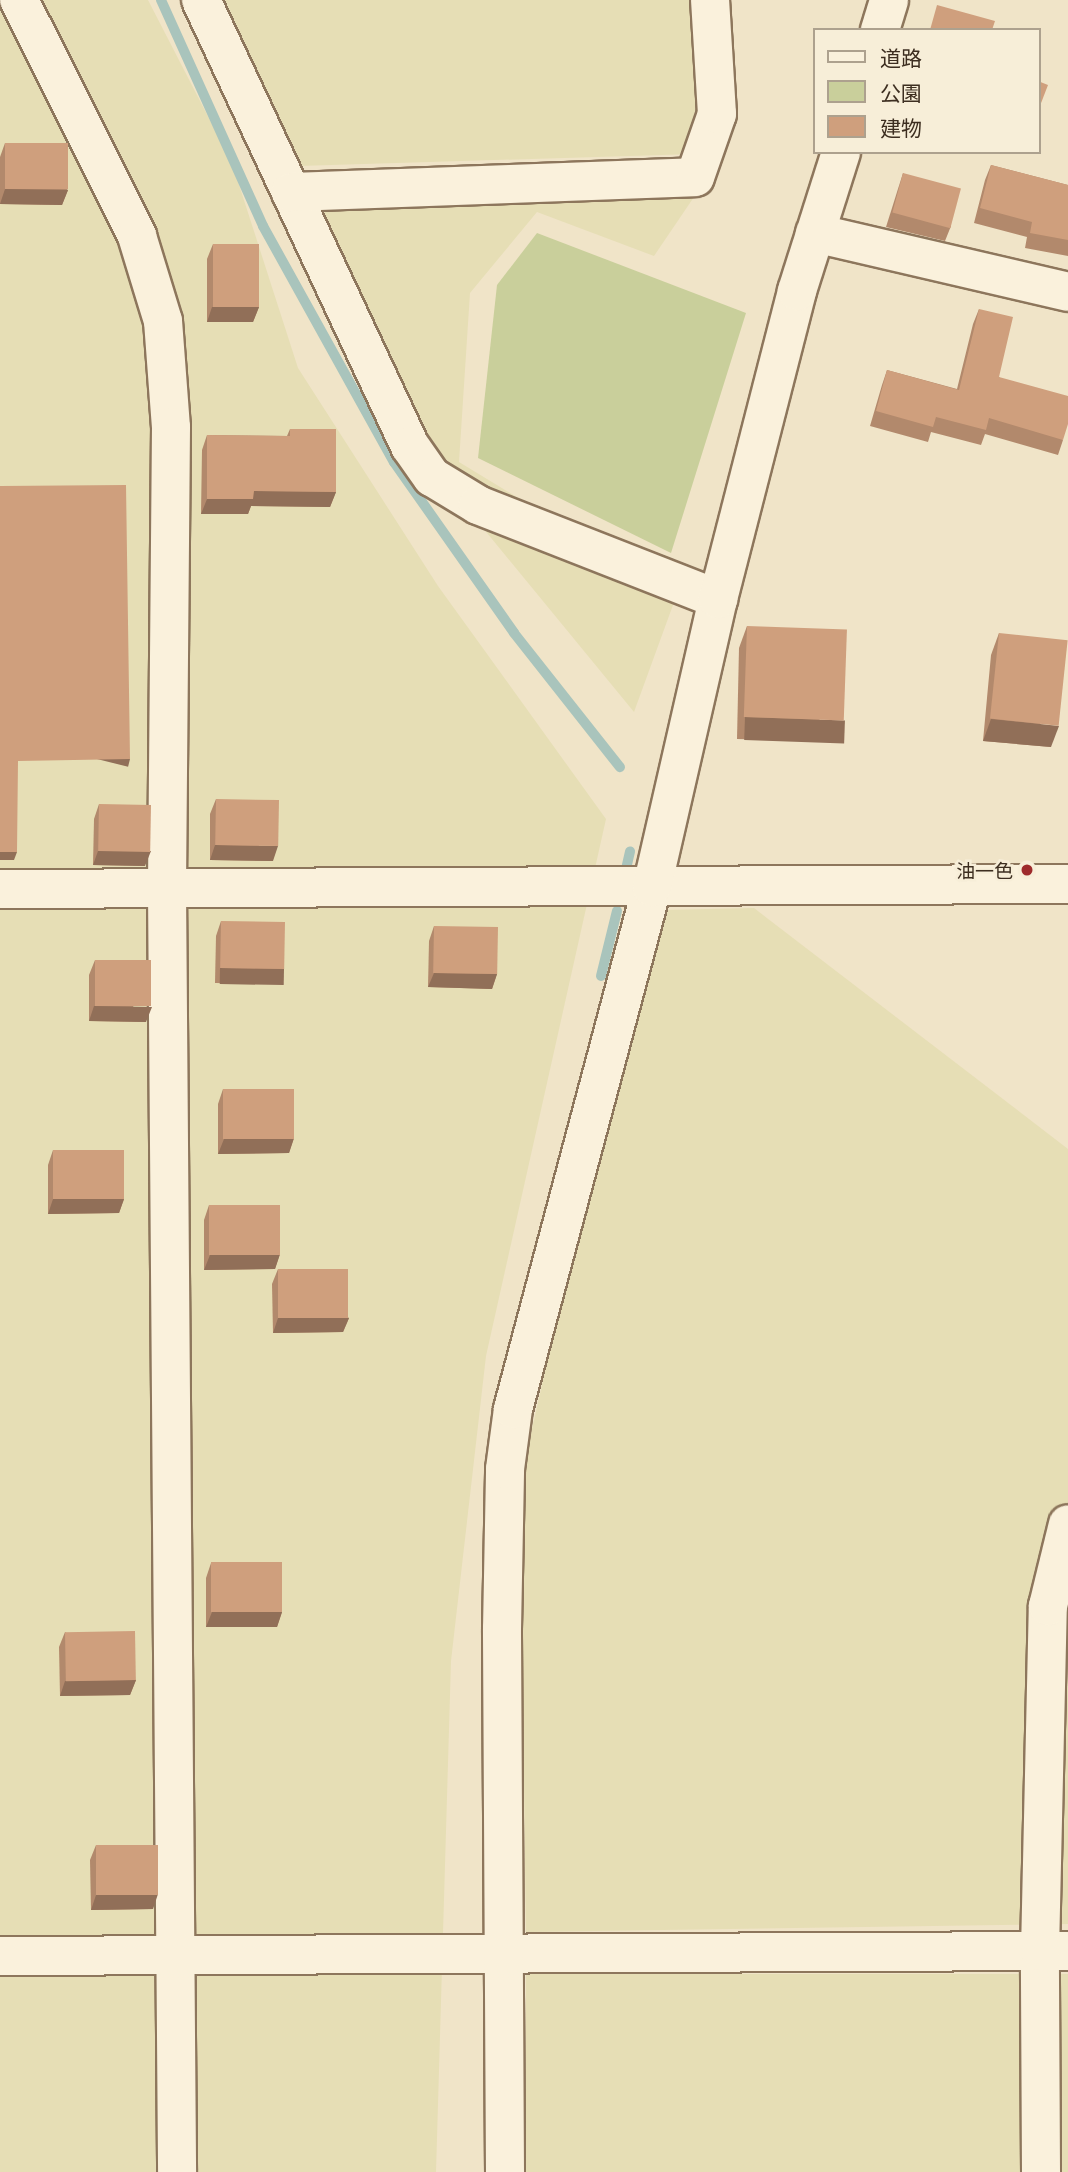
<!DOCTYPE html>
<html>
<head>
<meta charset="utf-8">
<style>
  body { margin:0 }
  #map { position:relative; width:1068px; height:2172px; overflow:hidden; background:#f0e4c8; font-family:Georgia,"Noto Sans JP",serif }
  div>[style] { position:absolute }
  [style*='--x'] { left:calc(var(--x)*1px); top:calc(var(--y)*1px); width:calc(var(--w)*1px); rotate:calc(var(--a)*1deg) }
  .farmland>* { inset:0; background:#e6deb5; transform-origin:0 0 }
  .green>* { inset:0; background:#c9cf9b }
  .stream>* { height:10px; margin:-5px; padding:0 5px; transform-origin:5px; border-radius:5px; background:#a9c4bc }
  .roads { filter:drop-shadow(2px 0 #8d765c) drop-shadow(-2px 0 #8d765c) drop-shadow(0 2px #8d765c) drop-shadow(0 -2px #8d765c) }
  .minor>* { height:38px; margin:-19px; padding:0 19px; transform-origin:19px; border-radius:19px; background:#faf1dc }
  .wall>* { inset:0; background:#b2896c }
  .shaded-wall>* { inset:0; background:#916f58; transform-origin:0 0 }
  .building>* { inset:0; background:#cf9f7d; transform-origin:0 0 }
  .dots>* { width:19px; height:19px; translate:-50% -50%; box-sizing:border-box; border:4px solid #f7eed8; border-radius:50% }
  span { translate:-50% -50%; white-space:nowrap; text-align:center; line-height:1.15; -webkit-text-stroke:5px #f7eed8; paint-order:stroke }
  .poi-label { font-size:19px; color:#3d2e20 }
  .right { translate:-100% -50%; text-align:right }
  .legend { position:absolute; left:813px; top:28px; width:228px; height:126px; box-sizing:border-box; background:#f7eed8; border:2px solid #ada18e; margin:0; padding:9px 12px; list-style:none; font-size:21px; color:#3d2e20 }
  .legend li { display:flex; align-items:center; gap:14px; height:35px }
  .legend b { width:35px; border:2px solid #ada18e }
</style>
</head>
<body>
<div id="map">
  <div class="farmland">
    <i style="clip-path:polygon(0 0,148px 0,232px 163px,298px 368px,438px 586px,606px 819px,486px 1356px,451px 1661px,436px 2172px,0 2172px)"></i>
    <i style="clip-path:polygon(225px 0,707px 0,695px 154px,299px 166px)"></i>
    <i style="clip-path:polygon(293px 195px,694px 197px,654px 256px,537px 212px,470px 293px,459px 462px,677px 594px,634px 712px,414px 444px)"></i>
    <i style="clip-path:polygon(754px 908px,1068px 1149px,1068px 1924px,526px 1932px,521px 1565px,526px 1455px,557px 1319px,662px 910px)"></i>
    <i style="left:526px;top:1974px;width:542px;height:198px"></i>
  </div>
  <div class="green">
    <i style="clip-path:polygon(537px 233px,746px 313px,671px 553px,478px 458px,497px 285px)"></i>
  </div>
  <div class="stream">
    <i style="--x:161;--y:0;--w:248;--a:65.7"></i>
    <i style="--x:263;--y:226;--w:270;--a:61"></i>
    <i style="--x:394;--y:462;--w:209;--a:54.9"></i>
    <i style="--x:514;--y:633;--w:171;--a:51.7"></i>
    <i style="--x:626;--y:869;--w:18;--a:-77"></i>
    <i style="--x:601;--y:976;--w:67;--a:-76.2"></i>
  </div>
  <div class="roads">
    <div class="minor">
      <i style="--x:19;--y:0;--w:264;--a:63.4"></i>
      <i style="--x:137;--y:236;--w:89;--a:73"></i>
      <i style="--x:163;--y:321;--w:106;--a:85.7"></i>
      <i style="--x:171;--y:427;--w:462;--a:90.5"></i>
      <i style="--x:167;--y:889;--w:1283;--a:89.55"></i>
      <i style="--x:201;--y:0;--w:493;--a:64.9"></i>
      <i style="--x:410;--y:446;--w:38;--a:55"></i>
      <i style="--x:432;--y:477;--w:54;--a:31.3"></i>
      <i style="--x:478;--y:505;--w:258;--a:21.4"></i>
      <i style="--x:880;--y:30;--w:31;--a:-73"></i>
      <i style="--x:291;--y:192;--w:404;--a:-2.1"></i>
      <i style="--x:695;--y:177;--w:67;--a:-70.8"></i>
      <i style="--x:717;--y:114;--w:114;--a:-93.5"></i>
      <i style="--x:815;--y:233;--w:260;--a:13.1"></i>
      <i style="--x:0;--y:889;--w:1068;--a:-0.27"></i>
      <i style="--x:0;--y:1956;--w:1068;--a:-0.27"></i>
      <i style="--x:505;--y:2172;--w:543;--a:-90.32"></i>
      <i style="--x:502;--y:1629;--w:160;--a:-88.9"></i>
      <i style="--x:505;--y:1469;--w:61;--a:-82.4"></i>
      <i style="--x:513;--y:1409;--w:540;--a:-75.09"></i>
      <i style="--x:652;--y:887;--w:295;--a:-77.1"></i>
      <i style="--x:718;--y:599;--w:318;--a:-75.6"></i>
      <i style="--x:797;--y:291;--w:146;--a:-72.4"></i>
      <i style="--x:1041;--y:2172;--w:221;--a:-90.3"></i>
      <i style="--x:1040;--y:1951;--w:345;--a:-88.7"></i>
      <i style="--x:1048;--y:1606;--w:84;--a:-76.3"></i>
    </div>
  </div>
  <div class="wall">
    <i style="clip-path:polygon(5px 143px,68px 190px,62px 205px,0 204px,0 157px)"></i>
    <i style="clip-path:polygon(991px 165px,1068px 185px,1068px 256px,1025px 248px,1027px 237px,974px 223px,985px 180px)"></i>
    <i style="clip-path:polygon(903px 173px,951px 226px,945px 241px,886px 227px)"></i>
    <i style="clip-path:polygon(213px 244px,259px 307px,253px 322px,207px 322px,207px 259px)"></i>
    <i style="clip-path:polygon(979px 309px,999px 377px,1063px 440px,1058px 455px,985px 434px,981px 445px,931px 432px,928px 442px,870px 426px,882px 385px,887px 370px,957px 389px,973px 324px)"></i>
    <i style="clip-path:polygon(290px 429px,336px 492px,330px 507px,251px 506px,248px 514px,201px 514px,202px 450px,207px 435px,287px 436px)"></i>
    <i style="clip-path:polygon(747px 626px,837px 742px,737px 739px,739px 648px)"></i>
    <i style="clip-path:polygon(999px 633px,1051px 747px,983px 741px,991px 655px)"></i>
    <i style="clip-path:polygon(216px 799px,273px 861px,210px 860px,210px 814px)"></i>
    <i style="clip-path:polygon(99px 804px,145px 866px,93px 865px,94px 819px)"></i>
    <i style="clip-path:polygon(221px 921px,284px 969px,279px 984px,215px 983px,216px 936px)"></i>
    <i style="clip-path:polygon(434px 926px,497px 974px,492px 989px,428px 987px,429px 941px)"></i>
    <i style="clip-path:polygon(95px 960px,146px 1022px,89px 1021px,89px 975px)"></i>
    <i style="clip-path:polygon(223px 1089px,294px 1138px,289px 1153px,218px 1154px,218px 1104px)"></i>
    <i style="clip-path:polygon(53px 1150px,124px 1199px,119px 1213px,48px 1214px,48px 1165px)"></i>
    <i style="clip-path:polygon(209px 1205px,280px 1254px,275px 1269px,204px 1270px,204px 1220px)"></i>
    <i style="clip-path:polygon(278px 1269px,349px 1318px,343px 1332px,273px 1333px,272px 1284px)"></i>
    <i style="clip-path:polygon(211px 1563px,282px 1612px,277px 1627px,206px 1627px,206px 1578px)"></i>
    <i style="clip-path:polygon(65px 1632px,136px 1680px,130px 1695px,60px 1696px,59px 1647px)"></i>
    <i style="clip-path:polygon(96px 1845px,153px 1909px,91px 1910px,90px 1860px)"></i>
  </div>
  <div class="shaded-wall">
    <i style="clip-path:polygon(5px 189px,68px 190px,62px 205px,0 204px)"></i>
    <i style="clip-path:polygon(212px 307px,259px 307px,253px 322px,207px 322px)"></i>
    <i style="clip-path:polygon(254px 491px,336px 492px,330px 507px,251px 506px,248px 514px,201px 514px,207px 499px)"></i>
    <i style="left:745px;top:717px;width:100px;height:23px;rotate:2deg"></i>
    <i style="clip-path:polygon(991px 719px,1059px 726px,1051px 747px,983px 741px)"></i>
    <i style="left:130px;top:759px;width:8px;height:112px;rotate:104deg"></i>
    <i style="clip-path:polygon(215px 845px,278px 846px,273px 861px,210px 860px)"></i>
    <i style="clip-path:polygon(98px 851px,151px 851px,145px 866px,93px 865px)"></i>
    <i style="clip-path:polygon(0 852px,17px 852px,14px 860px,0 860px)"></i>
    <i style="left:220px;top:968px;width:64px;height:16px;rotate:1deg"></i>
    <i style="clip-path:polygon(434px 973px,497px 974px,492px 989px,428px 987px)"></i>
    <i style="clip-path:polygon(94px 1006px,152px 1007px,146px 1022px,89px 1021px)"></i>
    <i style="clip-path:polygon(294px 1138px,289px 1153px,218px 1154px,224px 1139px)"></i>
    <i style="clip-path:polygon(53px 1199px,124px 1199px,119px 1213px,48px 1214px)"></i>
    <i style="clip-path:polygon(280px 1254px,275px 1269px,204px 1270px,210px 1255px)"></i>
    <i style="clip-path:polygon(278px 1318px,349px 1318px,343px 1332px,273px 1333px)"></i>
    <i style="clip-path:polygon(212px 1612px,282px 1612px,277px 1627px,206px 1627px)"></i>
    <i style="clip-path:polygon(136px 1680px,130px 1695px,60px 1696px,65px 1681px)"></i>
    <i style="clip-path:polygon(158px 1894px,153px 1909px,91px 1910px,96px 1895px)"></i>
  </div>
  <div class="building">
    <i style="clip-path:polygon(937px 5px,995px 21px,992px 30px,930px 30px)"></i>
    <i style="clip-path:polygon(1038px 81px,1048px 85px,1038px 111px)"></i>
    <i style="left:5px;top:143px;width:63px;height:46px"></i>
    <i style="clip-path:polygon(991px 165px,1068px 185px,1068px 240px,1030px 233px,1032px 222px,980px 208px)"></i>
    <i style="left:903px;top:173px;width:60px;height:41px;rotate:15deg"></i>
    <i style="left:213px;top:244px;width:46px;height:63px"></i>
    <i style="clip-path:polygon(979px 309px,1013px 317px,999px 377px,1068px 396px,1068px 424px,1063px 440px,989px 418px,986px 430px,936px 417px,933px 427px,876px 411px,887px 370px,959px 390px)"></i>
    <i style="clip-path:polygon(290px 429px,336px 429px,336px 492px,254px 491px,253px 499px,207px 499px,207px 435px,290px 436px)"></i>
    <i style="clip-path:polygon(126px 485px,130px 759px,18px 761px,17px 852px,0 852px,0 486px)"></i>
    <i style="left:747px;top:626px;width:100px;height:91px;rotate:2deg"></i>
    <i style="left:999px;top:633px;width:69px;height:86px;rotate:6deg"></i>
    <i style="left:216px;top:799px;width:63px;height:46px;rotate:1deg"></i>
    <i style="left:99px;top:804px;width:52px;height:47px;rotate:1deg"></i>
    <i style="left:221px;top:921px;width:64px;height:47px;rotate:1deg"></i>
    <i style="left:434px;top:926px;width:64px;height:47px;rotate:1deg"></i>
    <i style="left:95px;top:960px;width:56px;height:46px"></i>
    <i style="left:223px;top:1089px;width:71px;height:50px"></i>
    <i style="left:53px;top:1150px;width:71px;height:49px"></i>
    <i style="left:209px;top:1205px;width:71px;height:50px"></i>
    <i style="left:278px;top:1269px;width:70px;height:49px"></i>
    <i style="left:282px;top:1562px;width:50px;height:71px;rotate:90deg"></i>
    <i style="left:135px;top:1631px;width:49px;height:70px;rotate:89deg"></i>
    <i style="left:96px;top:1845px;width:62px;height:50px"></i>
  </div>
  <div class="dots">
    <i style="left:1027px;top:870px;background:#9e2a2b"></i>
  </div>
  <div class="poi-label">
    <span class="right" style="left:1013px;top:870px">油一色</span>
  </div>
  <ul class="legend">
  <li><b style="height:9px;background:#faf1dc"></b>道路</li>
  <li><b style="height:19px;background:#c9cf9b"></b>公園</li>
  <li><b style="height:19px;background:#cf9f7d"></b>建物</li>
  </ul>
</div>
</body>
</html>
